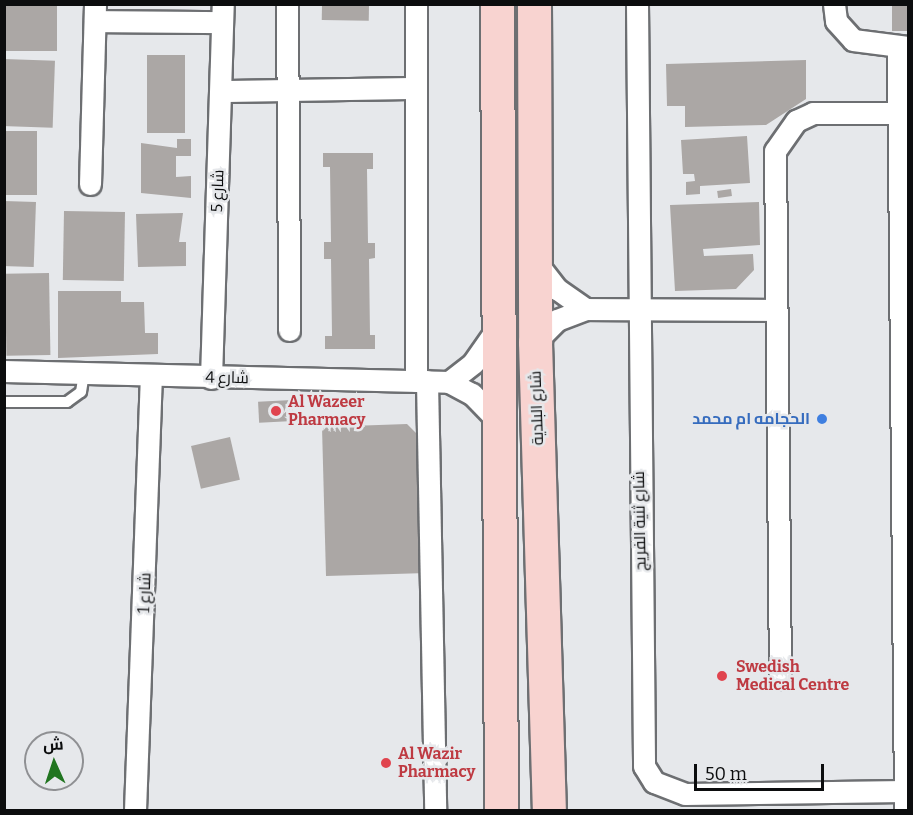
<!DOCTYPE html>
<html>
<head>
<meta charset="utf-8">
<style>
  body { margin:0 }
  #map { position:relative; width:913px; height:815px; overflow:hidden; background:#e6e8eb; font-family:Bitter,Cairo,serif }
  div>[style] { position:absolute }
  [style*='--x'] { left:calc(var(--x)*1px); top:calc(var(--y)*1px); width:calc(var(--w)*1px); rotate:calc(var(--a)*1deg) }
  .building>* { inset:0; background:#aba7a5; transform-origin:0 0 }
  .roads { filter:drop-shadow(2px 0 #6d6f72) drop-shadow(-2px 0 #6d6f72) drop-shadow(0 2px #6d6f72) drop-shadow(0 -2px #6d6f72) }
  .service>* { height:10px; margin:-5px; padding:0 5px; transform-origin:5px; border-radius:5px; background:#fff }
  .minor>* { height:21px; margin:-10.5px; padding:0 10.5px; transform-origin:10.5px; border-radius:10.5px; background:#fff }
  .primary>* { height:33px; margin:-16.5px; padding:0 16.5px; transform-origin:16.5px; border-radius:16.5px; background:#f8d3d0 }
  .dots>* { width:16px; height:16px; translate:-50% -50%; box-sizing:border-box; border:3px solid #e6e8eb; border-radius:50% }
  span { translate:-50% -50%; white-space:nowrap; text-align:center; line-height:1.15; -webkit-text-stroke:5px #e6e8eb; paint-order:stroke }
  .street-label { font-size:16px; color:#0c0d0e }
  .health-label { font-size:16px; color:#be3a42; font-weight:700 }
  .left { translate:0 -50%; text-align:left }
  .shop-label { font-size:16px; color:#366cbe; font-weight:700 }
  .right { translate:-100% -50%; text-align:right }
  .frame { position:absolute; inset:0; border:6px solid #0c0d0e; pointer-events:none }
  .north { position:absolute; left:24px; top:731px; width:60px; height:60px; box-sizing:border-box; background:#e6e8eb; border:2px solid #8f9093; border-radius:50%; rotate:357deg; font-size:16px; font-weight:700; line-height:24px; text-align:center; color:#0c0d0e }
  .north::after { content:''; display:block; margin:auto; width:21px; height:27px; background:#217520; clip-path:polygon(50% 0,100% 100%,50% 72%,0 100%) }
  .scale { position:absolute; left:694px; top:764px; width:130px; height:27px; box-sizing:border-box; border:3px solid #0c0d0e; border-top:0; padding-left:8px; font-size:18px; line-height:21px; white-space:nowrap; color:#0c0d0e; -webkit-text-stroke:4px #e6e8eb; paint-order:stroke }
</style>
</head>
<body>
<div id="map">
  <div class="building">
    <i style="left:4px;top:4px;width:53px;height:47px"></i>
    <i style="left:892px;top:4px;width:16px;height:27px"></i>
    <i style="left:322px;top:5px;width:47px;height:15px;rotate:1deg"></i>
    <i style="left:147px;top:55px;width:38px;height:78px"></i>
    <i style="left:4px;top:59px;width:51px;height:67px;rotate:2deg"></i>
    <i style="clip-path:polygon(806px 60px,806px 99px,766px 125px,685px 127px,685px 106px,667px 106px,666px 64px)"></i>
    <i style="left:4px;top:131px;width:33px;height:64px"></i>
    <i style="clip-path:polygon(747px 136px,750px 183px,700px 186px,700px 194px,686px 195px,686px 182px,695px 181px,694px 174px,683px 174px,681px 140px)"></i>
    <i style="clip-path:polygon(177px 139px,191px 139px,191px 156px,176px 156px,176px 177px,191px 176px,191px 198px,141px 193px,141px 143px,177px 148px)"></i>
    <i style="clip-path:polygon(323px 153px,373px 153px,373px 169px,367px 169px,368px 243px,375px 243px,375px 258px,369px 259px,370px 335px,375px 335px,375px 349px,325px 349px,325px 336px,332px 336px,331px 259px,324px 259px,324px 242px,331px 242px,330px 167px,323px 167px)"></i>
    <i style="left:731px;top:189px;width:7px;height:14px;rotate:82deg"></i>
    <i style="left:4px;top:201px;width:32px;height:65px;rotate:2deg"></i>
    <i style="clip-path:polygon(759px 202px,760px 245px,703px 249px,704px 256px,753px 254px,754px 270px,736px 289px,675px 291px,670px 205px)"></i>
    <i style="left:64px;top:211px;width:61px;height:69px;rotate:1deg"></i>
    <i style="clip-path:polygon(183px 213px,179px 242px,186px 242px,186px 266px,138px 267px,136px 214px)"></i>
    <i style="left:49px;top:273px;width:82px;height:44px;rotate:89deg"></i>
    <i style="clip-path:polygon(58px 291px,121px 291px,121px 302px,144px 302px,145px 333px,158px 333px,158px 354px,58px 358px)"></i>
    <i style="left:292px;top:400px;width:21px;height:34px;rotate:87deg"></i>
    <i style="clip-path:polygon(407px 424px,424px 441px,427px 573px,326px 576px,322px 427px)"></i>
    <i style="left:230px;top:437px;width:44px;height:40px;rotate:77deg"></i>
  </div>
  <div class="roads">
    <div class="service">
      <i style="--x:4;--y:402;--w:63;--a:0"></i>
      <i style="--x:67;--y:402;--w:17;--a:-36"></i>
      <i style="--x:81;--y:392;--w:19;--a:-81"></i>
    </div>
    <div class="minor">
      <i style="--x:287;--y:4;--w:326;--a:89.6"></i>
      <i style="--x:637;--y:4;--w:762;--a:89.47"></i>
      <i style="--x:644;--y:766;--w:19;--a:58"></i>
      <i style="--x:654;--y:782;--w:33;--a:21"></i>
      <i style="--x:685;--y:794;--w:220;--a:-0.8"></i>
      <i style="--x:834;--y:4;--w:17;--a:83"></i>
      <i style="--x:836;--y:21;--w:25;--a:48"></i>
      <i style="--x:853;--y:40;--w:55;--a:7.3"></i>
      <i style="--x:95;--y:21;--w:127;--a:0.5"></i>
      <i style="--x:898;--y:47;--w:763;--a:89.47"></i>
      <i style="--x:222;--y:91;--w:193;--a:-0.9"></i>
      <i style="--x:90;--y:184;--w:180;--a:-88.4"></i>
      <i style="--x:535;--y:261;--w:36;--a:52"></i>
      <i style="--x:557;--y:289;--w:35;--a:35"></i>
      <i style="--x:535;--y:342;--w:31;--a:-45"></i>
      <i style="--x:557;--y:320;--w:31;--a:-21"></i>
      <i style="--x:586;--y:309;--w:190;--a:0.3"></i>
      <i style="--x:4;--y:371;--w:445;--a:1.4"></i>
      <i style="--x:449;--y:382;--w:26;--a:28"></i>
      <i style="--x:472;--y:394;--w:40;--a:46"></i>
      <i style="--x:211;--y:378;--w:374;--a:-88.2"></i>
      <i style="--x:416;--y:381;--w:377;--a:-90"></i>
      <i style="--x:427;--y:381;--w:429;--a:88.9"></i>
      <i style="--x:449;--y:382;--w:31;--a:-38"></i>
      <i style="--x:473;--y:363;--w:40;--a:-55.1"></i>
      <i style="--x:780;--y:679;--w:528;--a:-90.54"></i>
      <i style="--x:775;--y:151;--w:37;--a:-55"></i>
      <i style="--x:796;--y:121;--w:19;--a:-25"></i>
      <i style="--x:813;--y:113;--w:85;--a:0"></i>
      <i style="--x:135;--y:810;--w:434;--a:-87.9"></i>
    </div>
    <div class="primary">
      <i style="--x:497;--y:4;--w:806;--a:89.72"></i>
      <i style="--x:534;--y:4;--w:338;--a:89.8"></i>
      <i style="--x:535;--y:342;--w:468;--a:88.3"></i>
    </div>
  </div>
  <div class="dots">
    <i style="left:276px;top:411px;background:#e0444e"></i>
    <i style="left:822px;top:419px;background:#3f7fe0"></i>
    <i style="left:722px;top:676px;background:#e0444e"></i>
    <i style="left:386px;top:763px;background:#e0444e"></i>
  </div>
  <div class="street-label">
    <span style="left:218px;top:191px;rotate:-88deg">شارع 5</span>
    <span style="left:227px;top:378px;rotate:1deg">شارع 4</span>
    <span style="left:537px;top:408px;rotate:-92deg">شارع البلدية</span>
    <span style="left:640px;top:521px;rotate:-91deg">شارع ثنية الفريج</span>
    <span style="left:145px;top:593px;rotate:-88deg">شارع 1</span>
  </div>
  <div class="health-label">
    <span class="left" style="left:288px;top:411px">Al Wazeer<br>Pharmacy</span>
    <span class="left" style="left:736px;top:676px">Swedish<br>Medical Centre</span>
    <span class="left" style="left:398px;top:763px">Al Wazir<br>Pharmacy</span>
  </div>
  <div class="shop-label">
    <span class="right" style="left:810px;top:419px">الحجامه ام محمد</span>
  </div>
  <div class="frame"></div>
  <div class="north">ش</div>
  <div class="scale">50 m</div>
</div>
</body>
</html>
